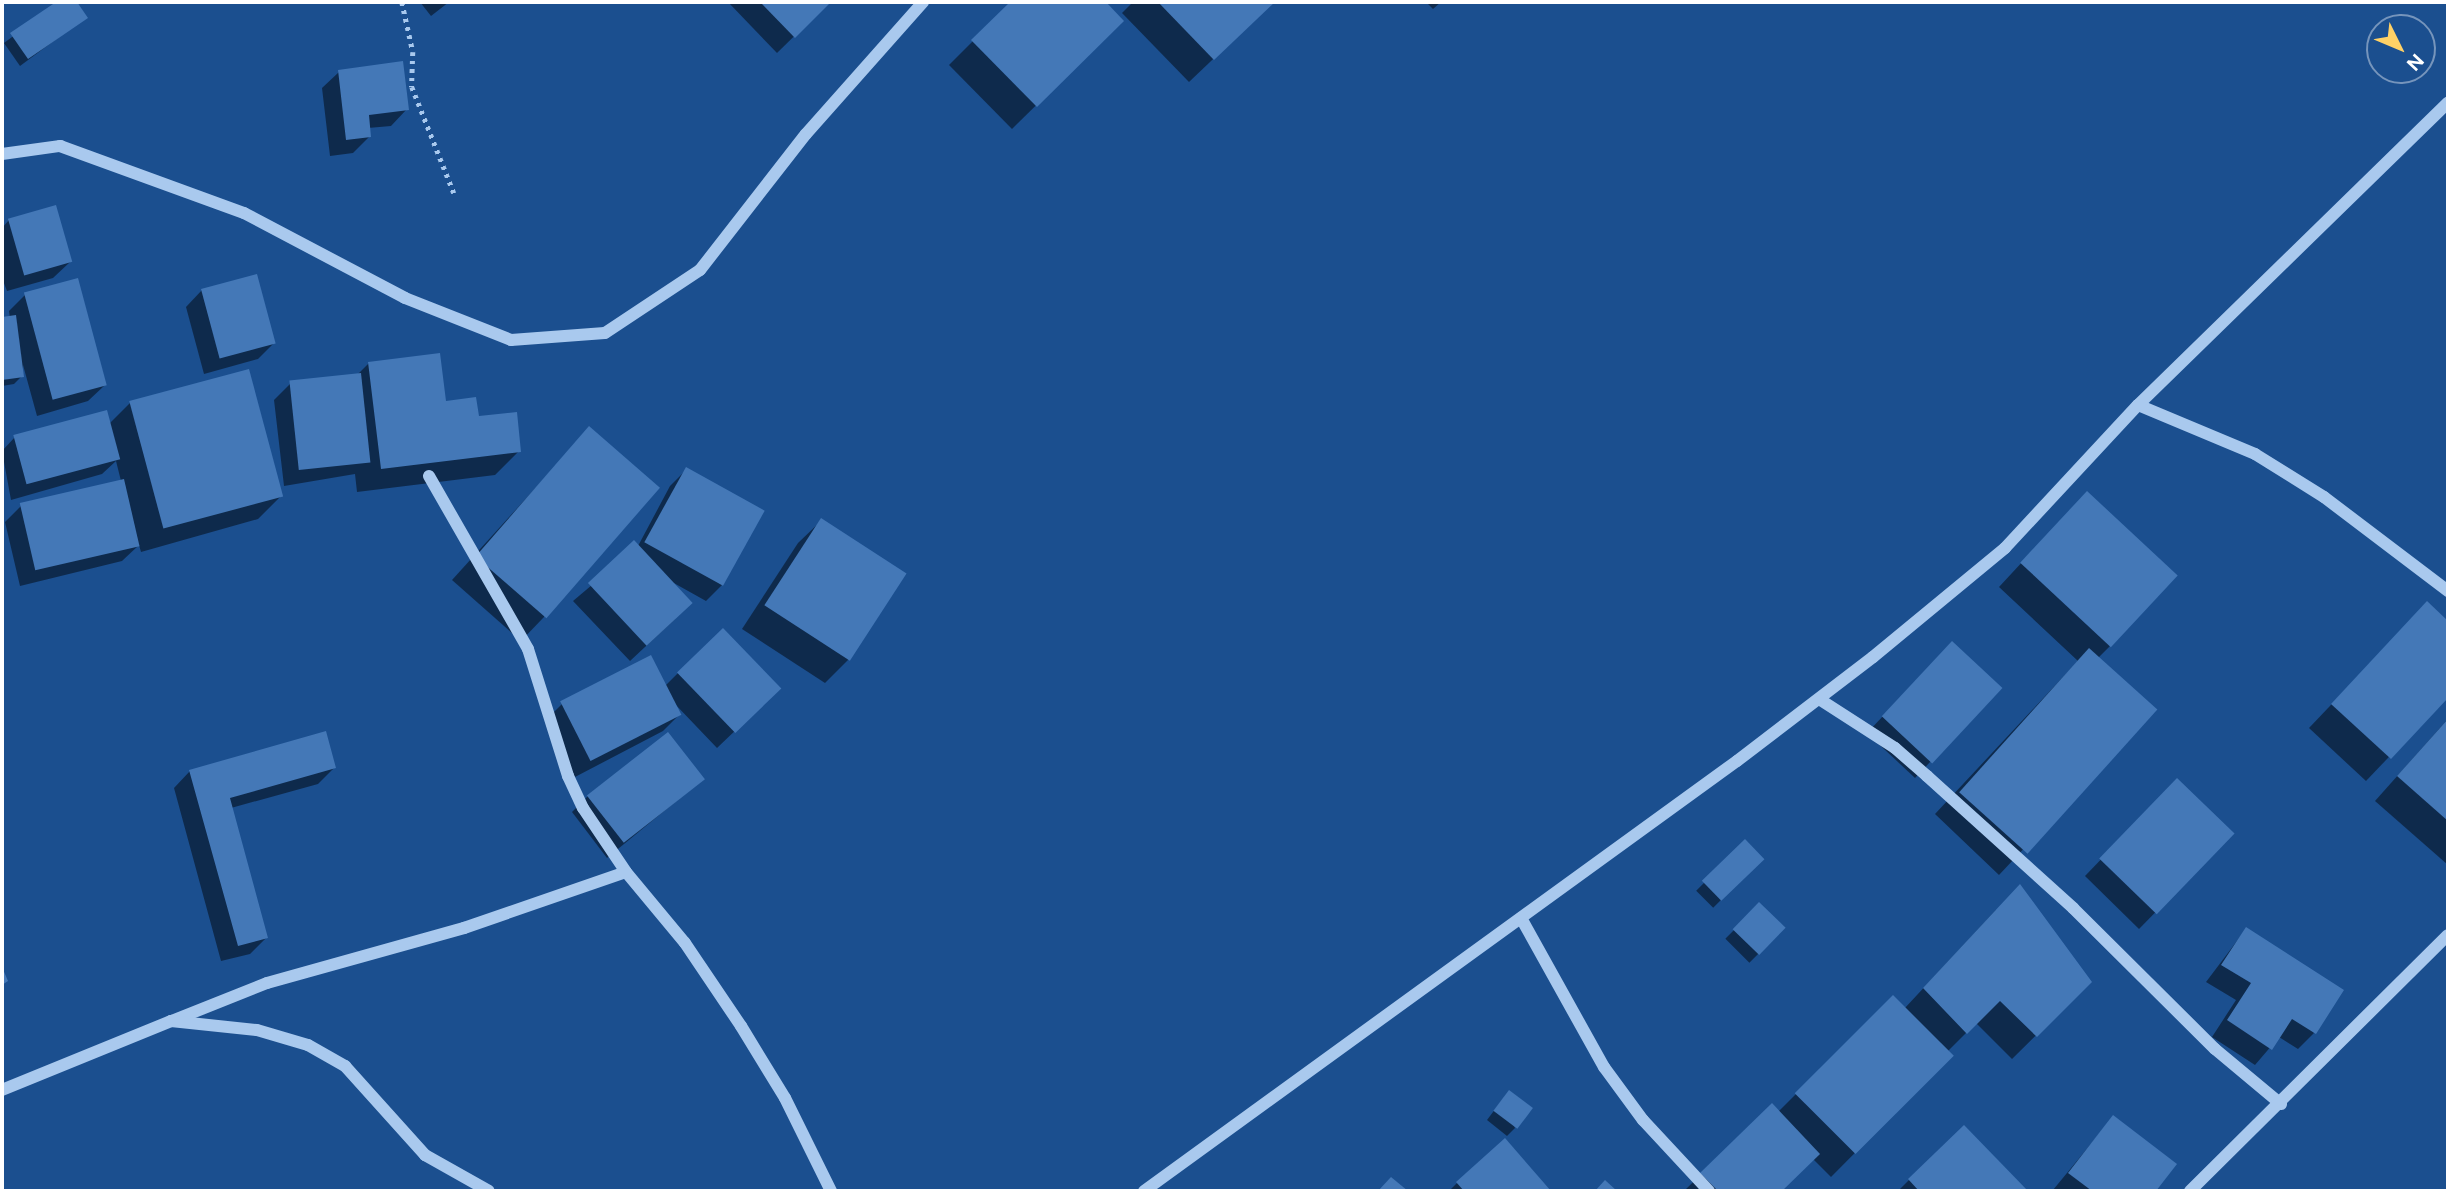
<!DOCTYPE html>
<html>
<head>
<meta charset="utf-8">
<style>
  body { margin:0 }
  #map { position:relative; width:2450px; height:1193px; overflow:hidden; background:#1b4f8f; font-family:Figtree,sans-serif }
  div>[style] { position:absolute }
  [style*='--x'] { left:calc(var(--x)*1px); top:calc(var(--y)*1px); width:calc(var(--w)*1px); rotate:calc(var(--a)*1deg) }
  .shadow>* { inset:0; background:#0007; transform-origin:0 0 }
  .building>* { inset:0; background:#4478b7; transform-origin:0 0 }
  .path>* { height:4.5px; margin-top:-2.25px; transform-origin:0; background:repeating-linear-gradient(90deg,#a9c9ee 0 3.5px,transparent 0 8.5px) }
  .minor>* { height:12px; margin:-6px; padding:0 6px; transform-origin:6px; border-radius:6px; background:#a9c9ee }
  span { translate:-50% -50%; white-space:nowrap; text-align:center; line-height:1.15; -webkit-text-stroke:6px #1b4f8f; paint-order:stroke }
  .frame { position:absolute; inset:0; border:4px solid #fff; pointer-events:none }
  .north { position:absolute; left:2366px; top:14px; width:70px; height:70px; box-sizing:border-box; background:#1b4f8f; border:2px solid #7695bc; border-radius:50%; rotate:133deg; font-size:19px; font-weight:700; line-height:28px; text-align:center; color:#fff }
  .north::after { content:''; display:block; margin:auto; width:24px; height:32px; background:#ffd166; clip-path:polygon(50% 0,100% 100%,50% 72%,0 100%) }
</style>
</head>
<body>
<div id="map">
  <div class="shadow">
    <i style="clip-path:polygon(59px 2px,75px 2px,86px 17px,20px 66px,4px 43px)"></i>
    <i style="clip-path:polygon(420px 2px,449px 2px,431px 16px)"></i>
    <i style="clip-path:polygon(728px 2px,829px 2px,777px 53px)"></i>
    <i style="clip-path:polygon(1012px 2px,1103px 2px,1122px 21px,1012px 129px,949px 65px)"></i>
    <i style="clip-path:polygon(1133px 2px,1273px 2px,1189px 82px,1122px 13px)"></i>
    <i style="clip-path:polygon(1426px 2px,1441px 2px,1433px 9px)"></i>
    <i style="clip-path:polygon(339px 72px,407px 109px,391px 126px,368px 128px,369px 137px,353px 153px,330px 156px,322px 88px)"></i>
    <i style="clip-path:polygon(9px 220px,70px 262px,53px 278px,7px 291px,2px 278px,2px 228px)"></i>
    <i style="clip-path:polygon(202px 290px,274px 343px,258px 359px,204px 374px,186px 307px)"></i>
    <i style="clip-path:polygon(25px 295px,105px 385px,88px 401px,37px 416px,23px 365px,22px 376px,14px 384px,2px 386px,2px 319px,10px 318px,9px 311px)"></i>
    <i style="clip-path:polygon(369px 363px,478px 418px,519px 451px,495px 475px,357px 492px,355px 474px,284px 486px,274px 400px,290px 384px,357px 375px)"></i>
    <i style="clip-path:polygon(130px 403px,282px 495px,258px 519px,141px 552px,139px 545px,122px 561px,20px 586px,5px 522px,21px 506px,121px 481px,116px 461px,102px 474px,11px 500px,2px 451px,15px 437px,109px 424px)"></i>
    <i style="clip-path:polygon(590px 428px,544px 617px,521px 641px,452px 580px)"></i>
    <i style="clip-path:polygon(686px 470px,762px 511px,723px 584px,706px 601px,672px 582px,675px 619px,630px 661px,573px 601px,638px 546px,670px 486px)"></i>
    <i style="clip-path:polygon(2064px 517px,2110px 646px,2098px 658px,2154px 710px,1999px 875px,1935px 814px,2078px 661px,1999px 587px)"></i>
    <i style="clip-path:polygon(822px 520px,848px 660px,825px 683px,742px 629px,798px 543px)"></i>
    <i style="clip-path:polygon(2427px 604px,2448px 623px,2448px 695px,2366px 781px,2309px 728px)"></i>
    <i style="clip-path:polygon(1936px 660px,1931px 761px,1915px 778px,1867px 733px)"></i>
    <i style="clip-path:polygon(678px 673px,762px 705px,717px 748px,674px 703px,679px 715px,663px 731px,575px 777px,546px 720px,562px 704px,665px 686px)"></i>
    <i style="clip-path:polygon(2448px 719px,2448px 865px,2375px 801px)"></i>
    <i style="clip-path:polygon(334px 768px,318px 784px,231px 808px,266px 938px,250px 954px,221px 961px,174px 788px,190px 771px)"></i>
    <i style="clip-path:polygon(703px 779px,607px 858px,572px 812px,588px 796px)"></i>
    <i style="clip-path:polygon(2161px 797px,2232px 834px,2139px 929px,2085px 876px)"></i>
    <i style="left:1745px;top:842px;width:24px;height:69px;rotate:45deg"></i>
    <i style="left:1760px;top:904px;width:34px;height:49px;rotate:45deg"></i>
    <i style="clip-path:polygon(1996px 910px,2090px 982px,2012px 1059px,1976px 1023px,1947px 1052px,1951px 1056px,1831px 1177px,1813px 1159px,1780px 1191px,1685px 1190px,1772px 1105px,1778px 1112px,1893px 997px,1904px 1009px)"></i>
    <i style="clip-path:polygon(2246px 929px,2314px 1033px,2298px 1049px,2279px 1037px,2255px 1065px,2212px 1037px,2236px 1000px,2206px 982px)"></i>
    <i style="clip-path:polygon(1502px 1100px,1515px 1128px,1507px 1136px,1487px 1120px)"></i>
    <i style="clip-path:polygon(2113px 1117px,2175px 1164px,2154px 1191px,2053px 1190px)"></i>
    <i style="clip-path:polygon(1964px 1127px,2025px 1191px,1898px 1191px,1909px 1180px)"></i>
    <i style="clip-path:polygon(1505px 1141px,1549px 1191px,1449px 1191px,1457px 1183px)"></i>
  </div>
  <div class="building">
    <i style="clip-path:polygon(56px 2px,77px 2px,88px 18px,28px 59px,10px 33px)"></i>
    <i style="clip-path:polygon(760px 2px,831px 2px,795px 38px)"></i>
    <i style="clip-path:polygon(1010px 2px,1106px 2px,1124px 21px,1037px 107px,971px 40px)"></i>
    <i style="clip-path:polygon(1158px 2px,1275px 2px,1214px 60px)"></i>
    <i style="clip-path:polygon(403px 61px,409px 110px,369px 115px,371px 137px,346px 140px,338px 70px)"></i>
    <i style="left:56px;top:205px;width:59px;height:50px;rotate:74deg"></i>
    <i style="left:257px;top:274px;width:72px;height:58px;rotate:75deg"></i>
    <i style="left:78px;top:278px;width:111px;height:56px;rotate:75deg"></i>
    <i style="clip-path:polygon(16px 315px,24px 377px,2px 380px,2px 317px)"></i>
    <i style="clip-path:polygon(440px 353px,446px 401px,476px 397px,479px 416px,517px 412px,521px 452px,381px 469px,368px 362px)"></i>
    <i style="left:249px;top:369px;width:132px;height:124px;rotate:75deg"></i>
    <i style="left:361px;top:373px;width:90px;height:72px;rotate:84deg"></i>
    <i style="left:107px;top:410px;width:51px;height:97px;rotate:75deg"></i>
    <i style="left:589px;top:426px;width:94px;height:173px;rotate:41deg"></i>
    <i style="left:686px;top:467px;width:90px;height:86px;rotate:29deg"></i>
    <i style="left:124px;top:479px;width:69px;height:107px;rotate:77deg"></i>
    <i style="left:2087px;top:491px;width:124px;height:98px;rotate:43deg"></i>
    <i style="left:821px;top:518px;width:102px;height:104px;rotate:33deg"></i>
    <i style="left:634px;top:540px;width:86px;height:63px;rotate:47deg"></i>
    <i style="clip-path:polygon(2427px 601px,2448px 621px,2448px 698px,2391px 759px,2331px 704px)"></i>
    <i style="left:723px;top:628px;width:84px;height:64px;rotate:46deg"></i>
    <i style="left:1952px;top:641px;width:69px;height:103px;rotate:43deg"></i>
    <i style="left:2089px;top:648px;width:92px;height:194px;rotate:42deg"></i>
    <i style="left:651px;top:655px;width:67px;height:102px;rotate:63deg"></i>
    <i style="clip-path:polygon(2448px 719px,2448px 821px,2397px 776px)"></i>
    <i style="clip-path:polygon(326px 731px,336px 768px,230px 798px,268px 938px,238px 946px,189px 770px)"></i>
    <i style="left:668px;top:732px;width:60px;height:103px;rotate:52deg"></i>
    <i style="left:2177px;top:778px;width:80px;height:112px;rotate:44deg"></i>
    <i style="left:1745px;top:839px;width:28px;height:60px;rotate:46deg"></i>
    <i style="clip-path:polygon(2020px 884px,2092px 982px,2037px 1037px,2000px 1001px,1967px 1034px,1923px 988px)"></i>
    <i style="left:1759px;top:902px;width:37px;height:38px;rotate:44deg"></i>
    <i style="clip-path:polygon(2246px 927px,2344px 990px,2316px 1034px,2292px 1019px,2272px 1050px,2227px 1020px,2251px 983px,2221px 965px)"></i>
    <i style="clip-path:polygon(2px 967px,8px 981px,2px 985px)"></i>
    <i style="left:1893px;top:995px;width:86px;height:139px;rotate:45deg"></i>
    <i style="left:1509px;top:1090px;width:30px;height:26px;rotate:37deg"></i>
    <i style="clip-path:polygon(1772px 1103px,1820px 1154px,1782px 1191px,1718px 1191px,1700px 1173px)"></i>
    <i style="clip-path:polygon(2113px 1115px,2177px 1164px,2156px 1191px,2092px 1191px,2068px 1173px)"></i>
    <i style="clip-path:polygon(1964px 1125px,2028px 1191px,1919px 1191px,1908px 1179px)"></i>
    <i style="clip-path:polygon(1505px 1138px,1551px 1191px,1464px 1191px,1456px 1182px)"></i>
    <i style="clip-path:polygon(1391px 1177px,1408px 1191px,1378px 1191px)"></i>
    <i style="clip-path:polygon(1605px 1180px,1617px 1191px,1595px 1191px)"></i>
  </div>
  <div class="path">
    <i style="--x:402;--y:2;--w:51;--a:77.6"></i>
    <i style="--x:413;--y:52;--w:35;--a:92"></i>
    <i style="--x:412;--y:87;--w:114;--a:68.4"></i>
  </div>
  <div class="minor">
    <i style="--x:2;--y:154;--w:59;--a:-7.9"></i>
    <i style="--x:60;--y:146;--w:196;--a:20"></i>
    <i style="--x:244;--y:213;--w:182;--a:27.8"></i>
    <i style="--x:405;--y:298;--w:114;--a:21.6"></i>
    <i style="--x:511;--y:340;--w:94;--a:-4.3"></i>
    <i style="--x:605;--y:333;--w:114;--a:-33.6"></i>
    <i style="--x:700;--y:270;--w:172;--a:-52.1"></i>
    <i style="--x:806;--y:134;--w:176;--a:-48.4"></i>
    <i style="--x:2138;--y:405;--w:127;--a:22.7"></i>
    <i style="--x:2255;--y:454;--w:81;--a:31.9"></i>
    <i style="--x:2324;--y:497;--w:156;--a:37.2"></i>
    <i style="--x:429;--y:476;--w:199;--a:60.2"></i>
    <i style="--x:528;--y:649;--w:133;--a:72.5"></i>
    <i style="--x:568;--y:776;--w:35;--a:65"></i>
    <i style="--x:583;--y:808;--w:77;--a:56.1"></i>
    <i style="--x:626;--y:872;--w:92;--a:50.3"></i>
    <i style="--x:685;--y:943;--w:100;--a:56"></i>
    <i style="--x:741;--y:1026;--w:84;--a:58.6"></i>
    <i style="--x:785;--y:1098;--w:104;--a:63.7"></i>
    <i style="--x:1819;--y:699;--w:90;--a:32.8"></i>
    <i style="--x:1895;--y:748;--w:43;--a:41.2"></i>
    <i style="--x:1927;--y:776;--w:197;--a:42.1"></i>
    <i style="--x:2073;--y:908;--w:200;--a:44.8"></i>
    <i style="--x:2215;--y:1049;--w:86;--a:39.8"></i>
    <i style="--x:1521;--y:918;--w:171;--a:60.9"></i>
    <i style="--x:1604;--y:1067;--w:66;--a:53.7"></i>
    <i style="--x:1643;--y:1120;--w:97;--a:47.1"></i>
    <i style="--x:174;--y:1020;--w:100;--a:-21.7"></i>
    <i style="--x:267;--y:983;--w:205;--a:-15.6"></i>
    <i style="--x:464;--y:928;--w:171;--a:-19.1"></i>
    <i style="--x:2;--y:1090;--w:183;--a:-22.2"></i>
    <i style="--x:171;--y:1021;--w:86;--a:6"></i>
    <i style="--x:257;--y:1030;--w:53;--a:16.4"></i>
    <i style="--x:308;--y:1045;--w:43;--a:29.6"></i>
    <i style="--x:345;--y:1066;--w:120;--a:48"></i>
    <i style="--x:425;--y:1155;--w:73;--a:29.4"></i>
    <i style="--x:1144;--y:1191;--w:732;--a:-35.95"></i>
    <i style="--x:1737;--y:761;--w:171;--a:-37.4"></i>
    <i style="--x:1873;--y:657;--w:171;--a:-39.5"></i>
    <i style="--x:2005;--y:548;--w:195;--a:-47.1"></i>
    <i style="--x:2138;--y:405;--w:433;--a:-44.3"></i>
    <i style="--x:2190;--y:1191;--w:363;--a:-44.8"></i>
  </div>
  <div class="frame"></div>
  <div class="north">N</div>
</div>
</body>
</html>
